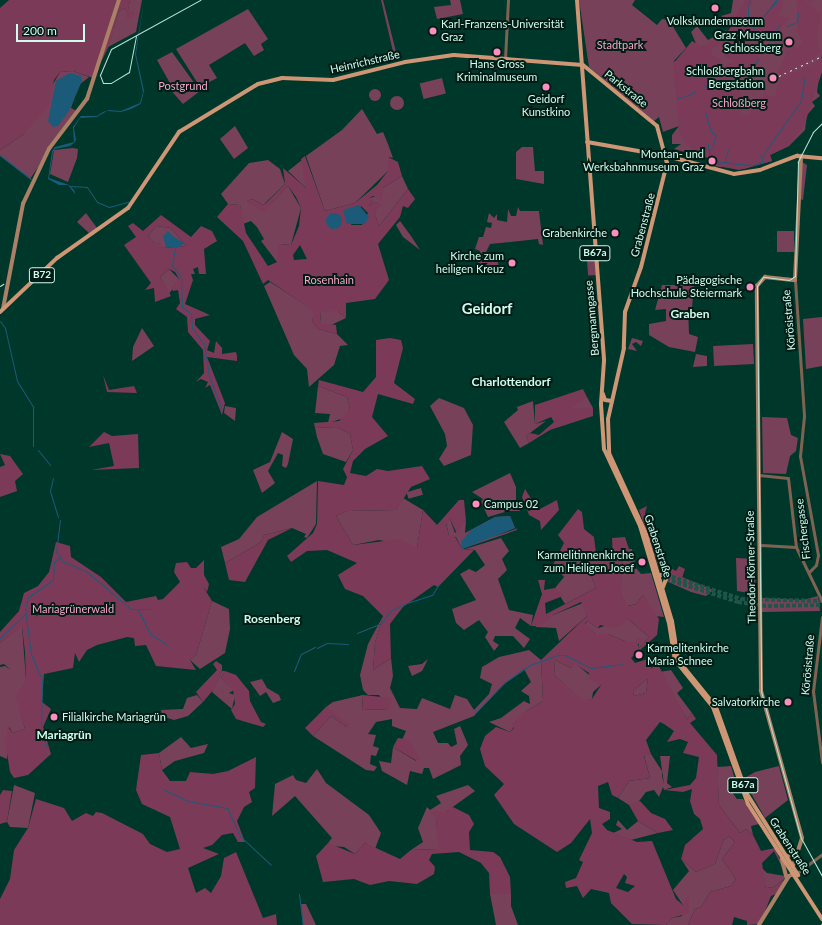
<!DOCTYPE html>
<html>
<head>
<meta charset="utf-8">
<style>
  body { margin:0 }
  #map { position:relative; width:822px; height:925px; overflow:hidden; background:#00372b; font-family:Lato,sans-serif }
  div>[style] { position:absolute }
  [style*='--x'] { left:calc(var(--x)*1px); top:calc(var(--y)*1px); width:calc(var(--w)*1px); rotate:calc(var(--a)*1deg) }
  .green>* { inset:0; background:#78415a; transform-origin:0 0 }
  .round { border-radius:50% }
  .forest>* { inset:0; background:#7c3a59 }
  .water>* { inset:0; background:#1b5b79 }
  .stream>* { height:1px; margin:-0.5px; padding:0 0.5px; transform-origin:0.5px; border-radius:0.5px; background:#1b5b79 }
  .primary-tunnel>* { height:4px; margin-top:-2px; transform-origin:0; background:repeating-linear-gradient(90deg,#1f5548 0 4px,transparent 0 6px) }
  .tertiary>* { height:3px; margin:-1.5px; padding:0 1.5px; transform-origin:1.5px; border-radius:1.5px; background:#7f6352 }
  .secondary>* { height:3.5px; margin:-1.75px; padding:0 1.75px; transform-origin:1.75px; border-radius:1.75px; background:#ac8066 }
  .primary>* { height:4px; margin:-2px; padding:0 2px; transform-origin:2px; border-radius:2px; background:#ce9674 }
  .tram>* { height:1px; margin:-0.5px; padding:0 0.5px; transform-origin:0.5px; border-radius:0.5px; background:#b8e6d7 }
  .rail>* { height:1px; margin-top:-0.5px; transform-origin:0; background:repeating-linear-gradient(90deg,#b8e6d7 0 2px,transparent 0 6px) }
  .dots>* { width:11px; height:11px; translate:-50% -50%; box-sizing:border-box; border:2px solid #001c14; border-radius:50% }
  span { translate:-50% -50%; white-space:nowrap; text-align:center; line-height:1.15; -webkit-text-stroke:4px #001c14; paint-order:stroke }
  .shield-label span { padding:1px 3px; background:#001c14; border:1px solid; border-radius:3px; -webkit-text-stroke-width:0 }
  .shield-label { font-size:10px; color:#d0fced; font-weight:700 }
  .poi-label { font-size:11px; color:#d0fced }
  .left { translate:0 -50%; text-align:left }
  .right { translate:-100% -50%; text-align:right }
  .park-label { font-size:11px; color:#f5a5c7 }
  .street-label { font-size:11px; color:#d0fced }
  .neighbourhood-label { font-size:12px; color:#d0fced; font-weight:700 }
  .district-label { font-size:15px; color:#d0fced; font-weight:700 }
  .scale { position:absolute; left:16px; top:24px; width:69px; height:18px; box-sizing:border-box; border:2px solid #d0fced; border-top:0; padding-left:5px; font-size:12px; line-height:14px; white-space:nowrap; color:#d0fced; -webkit-text-stroke:3px #001c14; paint-order:stroke }
</style>
</head>
<body>
<div id="map">
  <div class="green">
    <i style="clip-path:polygon(130px 0,142px 0,136px 32px,108px 47px,119px 11px,125px 8px,127px 15px)"></i>
    <i style="clip-path:polygon(381px 0,383px 0,398px 60px,395px 60px)"></i>
    <i style="clip-path:polygon(450px 0,460px 0,463px 14px,437px 19px,434px 7px,451px 5px)"></i>
    <i style="clip-path:polygon(579px 0,635px 0,632px 5px,657px 25px,662px 19px,669px 20px,686px 48px,673px 62px,726px 42px,734px 21px,719px 39px,703px 47px,697px 46px,691px 32px,697px 26px,708px 40px,726px 30px,731px 25px,721px 16px,731px 13px,733px 0,822px 0,822px 54px,817px 92px,820px 96px,812px 102px,815px 106px,807px 115px,805px 130px,789px 146px,770px 155px,772px 161px,744px 169px,712px 166px,708px 164px,709px 158px,674px 149px,681px 144px,672px 144px,672px 135px,679px 126px,663px 132px,659px 117px,654px 121px,589px 67px)"></i>
    <i style="clip-path:polygon(248px 9px,268px 39px,261px 44px,264px 50px,254px 56px,245px 43px,209px 65px,217px 78px,200px 87px,176px 49px)"></i>
    <i style="clip-path:polygon(172px 52px,200px 91px,183px 104px,168px 87px,171px 85px,157px 60px)"></i>
    <i style="clip-path:polygon(73px 71px,89px 77px,78px 86px,71px 108px,77px 111px,30px 179px,0 156px,0 150px,24px 134px,60px 72px)"></i>
    <i style="left:442px;top:78px;width:16px;height:23px;rotate:76deg"></i>
    <i class="round" style="left:369px;top:89px;width:12px;height:12px"></i>
    <i class="round" style="left:390px;top:96px;width:14px;height:14px"></i>
    <i style="clip-path:polygon(362px 109px,377px 134px,383px 132px,388px 144px,393px 158px,389px 157px,388px 171px,355px 203px,325px 211px,306px 156px,342px 130px)"></i>
    <i style="clip-path:polygon(235px 126px,248px 148px,234px 159px,220px 139px)"></i>
    <i style="clip-path:polygon(522px 147px,533px 147px,535px 171px,544px 171px,544px 184px,516px 179px,516px 152px)"></i>
    <i style="clip-path:polygon(73px 148px,78px 149px,77px 158px,68px 182px,50px 174px,54px 150px)"></i>
    <i style="clip-path:polygon(268px 160px,280px 169px,285px 184px,263px 205px,252px 199px,247px 201px,268px 207px,288px 186px,301px 208px,291px 245px,280px 244px,277px 262px,261px 241px,264px 239px,257px 227px,251px 221px,243px 224px,240px 205px,228px 204px,221px 194px,249px 163px)"></i>
    <i style="clip-path:polygon(302px 160px,307px 183px,306px 188px,288px 171px)"></i>
    <i style="clip-path:polygon(802px 162px,807px 165px,803px 200px,800px 199px)"></i>
    <i style="clip-path:polygon(402px 176px,408px 189px,379px 226px,374px 212px,380px 204px,375px 202px,369px 206px,372px 201px,368px 198px,380px 196px,383px 188px)"></i>
    <i style="clip-path:polygon(518px 207px,520px 211px,539px 211px,543px 245px,539px 244px,538px 239px,490px 244px,486px 252px,497px 253px,499px 273px,477px 271px,480px 251px,475px 249px,479px 237px,483px 237px,486px 227px,491px 228px,492px 223px,487px 222px,489px 213px,494px 218px,497px 214px,497px 220px,507px 222px,508px 209px,511px 216px,516px 216px)"></i>
    <i style="clip-path:polygon(86px 213px,97px 228px,89px 233px,77px 222px)"></i>
    <i style="clip-path:polygon(400px 221px,411px 236px,420px 250px,403px 237px,396px 225px)"></i>
    <i style="clip-path:polygon(156px 226px,171px 228px,186px 246px,163px 248px,154px 243px,148px 236px)"></i>
    <i style="left:777px;top:231px;width:17px;height:21px"></i>
    <i style="left:595px;top:245px;width:30px;height:9px;rotate:86deg"></i>
    <i style="clip-path:polygon(169px 269px,179px 279px,169px 294px,160px 277px)"></i>
    <i style="clip-path:polygon(270px 282px,315px 311px,312px 321px,318px 329px,337px 334px,348px 345px,340px 346px,334px 365px,309px 387px,307px 369px,294px 355px,264px 286px)"></i>
    <i style="clip-path:polygon(662px 285px,694px 285px,692px 308px,688px 308px,689px 334px,698px 337px,695px 352px,669px 347px,649px 335px,649px 324px,666px 321px,666px 309px,655px 310px)"></i>
    <i style="clip-path:polygon(326px 310px,338px 311px,346px 318px,327px 327px,320px 323px,321px 312px)"></i>
    <i style="clip-path:polygon(822px 317px,822px 366px,806px 369px,803px 319px)"></i>
    <i style="clip-path:polygon(142px 328px,154px 346px,132px 361px,133px 347px)"></i>
    <i style="clip-path:polygon(632px 338px,643px 341px,641px 346px,636px 342px,632px 344px,637px 351px,628px 349px)"></i>
    <i style="left:753px;top:344px;width:20px;height:40px;rotate:87deg"></i>
    <i style="clip-path:polygon(696px 354px,707px 356px,707px 366px,693px 367px)"></i>
    <i style="clip-path:polygon(318px 386px,347px 397px,350px 409px,344px 418px,328px 423px,330px 414px,315px 413px)"></i>
    <i style="clip-path:polygon(587px 397px,593px 408px,572px 408px,571px 405px)"></i>
    <i style="clip-path:polygon(439px 398px,464px 408px,473px 425px,471px 455px,444px 466px,439px 459px,447px 446px,445px 434px,430px 406px)"></i>
    <i style="clip-path:polygon(533px 401px,535px 424px,546px 421px,526px 436px,529px 443px,520px 448px,504px 422px,518px 410px,517px 407px)"></i>
    <i style="clip-path:polygon(225px 406px,236px 408px,235px 421px,224px 413px)"></i>
    <i style="clip-path:polygon(762px 417px,787px 418px,791px 435px,798px 438px,796px 451px,790px 456px,786px 474px,763px 473px)"></i>
    <i style="clip-path:polygon(337px 427px,350px 434px,353px 450px,346px 462px,323px 454px,317px 437px,315px 428px)"></i>
    <i style="clip-path:polygon(282px 432px,293px 439px,288px 464px,286px 468px,282px 466px,283px 455px,278px 453px,268px 471px,275px 483px,262px 493px,253px 470px,270px 462px)"></i>
    <i style="clip-path:polygon(510px 473px,516px 487px,516px 503px,520px 511px,508px 511px,488px 517px,481px 502px,483px 499px,472px 492px)"></i>
    <i style="clip-path:polygon(317px 481px,316px 524px,307px 538px,304px 537px,306px 534px,292px 528px,264px 535px,261px 542px,225px 563px,221px 547px,239px 539px,257px 517px)"></i>
    <i style="left:421px;top:488px;width:7px;height:15px;rotate:74deg"></i>
    <i style="clip-path:polygon(403px 498px,423px 510px,417px 548px,379px 540px,353px 545px,336px 516px,347px 511px,396px 510px)"></i>
    <i style="clip-path:polygon(510px 516px,515px 528px,492px 537px,516px 529px,516px 527px,517px 530px,462px 549px,456px 537px,449px 536px,446px 522px,450px 519px,455px 533px,466px 521px,465px 533px,495px 517px)"></i>
    <i style="clip-path:polygon(501px 538px,509px 551px,502px 559px,507px 570px,498px 579px,509px 610px,533px 615px,531px 626px,520px 618px,515px 628px,530px 639px,524px 648px,513px 636px,495px 636px,493px 641px,499px 645px,494px 651px,485px 637px,488px 632px,479px 620px,464px 630px,456px 623px,452px 609px,476px 600px,460px 574px,469px 569px,476px 572px,485px 565px,475px 550px,465px 549px)"></i>
    <i style="clip-path:polygon(629px 549px,632px 549px,636px 568px,641px 574px,651px 573px,664px 617px,655px 616px,643px 595px,636px 604px,627px 606px,621px 594px,621px 583px,623px 558px)"></i>
    <i style="clip-path:polygon(736px 558px,756px 559px,755px 594px,737px 591px)"></i>
    <i style="clip-path:polygon(585px 560px,596px 588px,565px 604px,555px 588px,564px 577px,553px 565px)"></i>
    <i style="clip-path:polygon(666px 572px,670px 572px,713px 590px,706px 596px,691px 592px,666px 581px)"></i>
    <i style="clip-path:polygon(818px 596px,820px 611px,760px 612px,760px 598px,803px 600px)"></i>
    <i style="clip-path:polygon(212px 601px,229px 609px,230px 629px,225px 653px,200px 669px,190px 660px,196px 655px)"></i>
    <i style="clip-path:polygon(583px 603px,587px 616px,559px 641px,556px 628px,535px 627px,553px 615px)"></i>
    <i style="clip-path:polygon(383px 616px,375px 643px,373px 670px,391px 658px,393px 676px,390px 688px,400px 708px,417px 709px,422px 698px,450px 709px,455px 695px,467px 699px,474px 710px,489px 694px,492px 684px,480px 678px,482px 667px,499px 657px,529px 650px,541px 660px,543px 701px,526px 711px,510px 732px,489px 722px,501px 718px,524px 701px,530px 704px,529px 696px,521px 691px,531px 682px,524px 669px,502px 686px,474px 716px,433px 732px,438px 743px,448px 743px,451px 747px,457px 744px,454px 729px,460px 726px,468px 745px,460px 756px,461px 765px,433px 779px,429px 768px,424px 768px,422px 774px,410px 771px,407px 785px,382px 771px,379px 761px,391px 763px,393px 747px,416px 761px,409px 740px,402px 740px,406px 731px,392px 726px,392px 719px,376px 722px,368px 734px,376px 735px,373px 746px,379px 748px,376px 756px,371px 755px,370px 764px,377px 767px,374px 771px,366px 770px,313px 736px,331px 716px,348px 728px,326px 707px,333px 702px,363px 695px,362px 710px,390px 709px,379px 695px,368px 695px,363px 690px,360px 675px,368px 644px)"></i>
    <i style="clip-path:polygon(628px 619px,649px 637px,639px 648px,639px 638px,635px 643px,627px 642px,608px 634px,596px 634px,585px 625px,587px 621px,598px 628px)"></i>
    <i style="clip-path:polygon(22px 626px,26px 680px,20px 709px,25px 729px,13px 733px,9px 727px,7px 759px,0 756px,0 667px,5px 666px,11px 670px,4px 664px,0 665px,0 643px)"></i>
    <i style="clip-path:polygon(428px 659px,422px 671px,412px 676px,408px 666px,422px 664px)"></i>
    <i style="clip-path:polygon(555px 660px,571px 668px,575px 663px,601px 685px,593px 692px,592px 699px,583px 701px,554px 675px)"></i>
    <i style="clip-path:polygon(671px 670px,683px 688px,677px 693px,692px 713px,687px 719px,660px 672px)"></i>
    <i style="clip-path:polygon(222px 671px,225px 671px,221px 678px,234px 690px,229px 693px,235px 695px,232px 709px,212px 692px)"></i>
    <i style="clip-path:polygon(648px 678px,646px 693px,634px 696px,633px 691px)"></i>
    <i style="clip-path:polygon(262px 679px,267px 688px,279px 695px,281px 700px,273px 703px,266px 692px,260px 696px,250px 682px)"></i>
    <i style="clip-path:polygon(197px 695px,203px 702px,188px 716px,174px 720px,162px 716px,161px 710px,183px 709px,187px 698px)"></i>
    <i style="clip-path:polygon(181px 737px,191px 748px,208px 744px,204px 753px,175px 761px,162px 770px,159px 753px)"></i>
    <i style="clip-path:polygon(651px 754px,662px 771px,662px 776px,664px 784px,660px 756px,670px 756px,667px 783px,672px 787px,664px 790px,663px 787px,659px 797px,654px 790px,646px 792px,636px 805px,629px 805px,618px 798px,629px 781px,650px 778px,644px 755px)"></i>
    <i style="clip-path:polygon(731px 766px,736px 783px,729px 788px,737px 799px,743px 799px,759px 824px,751px 826px,753px 835px,746px 829px,740px 833px,719px 805px,717px 767px)"></i>
    <i style="clip-path:polygon(779px 766px,788px 800px,765px 818px,743px 779px,755px 772px)"></i>
    <i style="clip-path:polygon(317px 769px,326px 783px,369px 815px,381px 833px,375px 849px,365px 843px,355px 854px,344px 847px,332px 846px,328px 843px,332px 838px,295px 796px,272px 816px,275px 784px,293px 775px,296px 780px,306px 783px)"></i>
    <i style="clip-path:polygon(14px 785px,35px 793px,28px 828px,10px 827px,7px 822px)"></i>
    <i style="clip-path:polygon(468px 785px,475px 791px,436px 819px,439px 849px,411px 850px,423px 842px,418px 828px,427px 807px,430px 810px,441px 803px,436px 796px)"></i>
    <i style="clip-path:polygon(618px 820px,627px 830px,638px 821px,658px 833px,631px 840px,613px 833px,622px 829px,616px 825px)"></i>
    <i style="clip-path:polygon(729px 836px,735px 842px,722px 859px,736px 879px,731px 886px,710px 892px,701px 907px,695px 909px,688px 925px,666px 925px,672px 918px,682px 916px,683px 905px,673px 890px,689px 871px,681px 859px,696px 872px,715px 864px,723px 841px)"></i>
    <i style="clip-path:polygon(761px 867px,767px 873px,785px 876px,784px 879px,774px 887px,766px 888px)"></i>
    <i style="clip-path:polygon(490px 894px,511px 894px,511px 906px,518px 925px,496px 925px)"></i>
    <i style="clip-path:polygon(301px 904px,306px 904px,316px 925px,303px 925px)"></i>
  </div>
  <div class="forest">
    <i style="clip-path:polygon(9px 0,130px 0,128px 11px,134px 12px,133px 18px,127px 19px,125px 8px,119px 11px,109px 46px,93px 78px,73px 71px,60px 72px,54px 80px,49px 106px,24px 134px,0 150px,0 8px)"></i>
    <i style="clip-path:polygon(evenodd,745px 0,753px 0,745px 18px,755px 25px,777px 0,782px 0,783px 6px,778px 16px,790px 18px,780px 29px,783px 37px,768px 39px,758px 56px,761px 59px,754px 67px,764px 76px,753px 75px,748px 70px,735px 82px,741px 94px,740px 115px,749px 115px,767px 90px,766px 95px,775px 97px,780px 77px,805px 68px,822px 58px,822px 72px,804px 126px,789px 146px,770px 155px,772px 161px,739px 170px,708px 164px,709px 158px,696px 153px,684px 142px,679px 130px,673px 64px,692px 41px,703px 47px,729px 30px,745px 0,730px 41px,724px 48px,726px 58px,734px 60px,716px 73px,711px 70px,723px 60px,712px 55px,712px 48px,730px 41px)"></i>
    <i style="clip-path:polygon(797px 0,805px 0,811px 8px,807px 0,812px 0,815px 3px,810px 2px,811px 6px,821px 14px,817px 34px,820px 54px,799px 69px,779px 76px,778px 69px,786px 56px,784px 52px,795px 46px,796px 49px,803px 42px,797px 33px)"></i>
    <i style="clip-path:polygon(evenodd,305px 156px,325px 211px,355px 203px,377px 185px,388px 171px,388px 157px,398px 162px,402px 176px,383px 188px,382px 201px,373px 196px,369px 198px,372px 201px,369px 206px,375px 202px,381px 204px,374px 212px,379px 226px,408px 189px,415px 199px,408px 208px,403px 206px,400px 217px,378px 244px,389px 280px,375px 299px,346px 303px,346px 318px,338px 311px,321px 312px,320px 323px,336px 325px,337px 334px,318px 329px,312px 321px,314px 311px,268px 280px,263px 284px,243px 241px,217px 217px,228px 204px,240px 205px,246px 233px,268px 266px,277px 262px,277px 248px,280px 244px,291px 245px,299px 226px,301px 208px,296px 197px,288px 186px,264px 212px,246px 201px,252px 199px,263px 205px,267px 202px,285px 184px,283px 168px,306px 188px,301px 159px,305px 156px,361px 206px,368px 213px,362px 225px,351px 225px,361px 206px,305px 156px,300px 245px,307px 259px,294px 260px,293px 255px,300px 245px)"></i>
    <i style="clip-path:polygon(evenodd,161px 215px,191px 237px,201px 226px,212px 231px,217px 241px,204px 249px,206px 274px,199px 274px,198px 267px,193px 269px,195px 274px,191px 274px,193px 280px,185px 304px,210px 315px,195px 319px,195px 325px,210px 341px,207px 350px,214px 353px,216px 341px,222px 348px,222px 354px,236px 352px,237px 356px,237px 361px,207px 357px,225px 403px,222px 415px,210px 385px,205px 388px,208px 382px,201px 379px,196px 382px,204px 373px,203px 350px,188px 332px,187px 317px,176px 309px,180px 303px,178px 290px,173px 291px,171px 287px,179px 279px,175px 272px,169px 269px,160px 277px,171px 296px,155px 302px,154px 288px,145px 290px,151px 283px,124px 245px,136px 237px,128px 226px,133px 223px,143px 231px,161px 215px,156px 226px,171px 228px,186px 246px,163px 248px,159px 242px,154px 243px,148px 236px,156px 226px)"></i>
    <i style="clip-path:polygon(390px 338px,401px 340px,403px 348px,394px 383px,415px 399px,413px 404px,378px 394px,372px 417px,388px 436px,365px 449px,353px 461px,350px 473px,366px 476px,377px 469px,388px 471px,422px 466px,430px 479px,411px 487px,396px 510px,347px 511px,336px 516px,353px 545px,400px 539px,417px 548px,423px 510px,437px 525px,459px 500px,464px 500px,466px 521px,457px 534px,450px 519px,446px 523px,449px 536px,454px 535px,462px 549px,474px 550px,438px 587px,434px 585px,403px 607px,390px 624px,391px 658px,373px 670px,375px 643px,383px 616px,363px 596px,345px 589px,338px 575px,357px 563px,327px 550px,307px 551px,291px 562px,287px 556px,313px 533px,317px 524px,318px 481px,344px 485px,347px 477px,343px 469px,353px 450px,350px 434px,337px 427px,315px 428px,314px 423px,339px 421px,350px 409px,347px 397px,318px 386px,319px 380px,363px 392px,376px 377px,376px 340px)"></i>
    <i style="clip-path:polygon(103px 375px,109px 390px,134px 386px,137px 393px,107px 392px)"></i>
    <i style="clip-path:polygon(583px 389px,587px 397px,572px 408px,593px 408px,593px 416px,550px 430px,529px 443px,526px 436px,530px 433px,539px 435px,554px 422px,551px 417px,535px 424px,535px 405px)"></i>
    <i style="clip-path:polygon(104px 432px,112px 436px,138px 434px,139px 468px,91px 470px,114px 466px,109px 443px,89px 447px)"></i>
    <i style="clip-path:polygon(0 454px,10px 456px,23px 474px,15px 481px,17px 491px,0 497px,0 467px,5px 465px)"></i>
    <i style="clip-path:polygon(525px 489px,538px 510px,557px 500px,559px 510px,541px 530px,540px 521px,529px 515px,522px 497px)"></i>
    <i style="clip-path:polygon(647px 506px,645px 513px,664px 564px,676px 571px,679px 566px,685px 569px,682px 578px,659px 568px,639px 510px)"></i>
    <i style="clip-path:polygon(evenodd,578px 509px,582px 512px,584px 529px,594px 537px,596px 553px,608px 560px,613px 560px,612px 538px,625px 537px,629px 549px,623px 558px,621px 594px,628px 606px,636px 604px,643px 595px,659px 619px,657px 635px,631px 658px,635px 663px,654px 657px,687px 719px,692px 713px,696px 719px,690px 723px,717px 755px,719px 805px,740px 833px,746px 829px,753px 835px,761px 851px,775px 848px,778px 855px,784px 871px,774px 851px,762px 863px,766px 888px,774px 887px,784px 879px,778px 893px,771px 896px,760px 924px,747px 925px,747px 921px,734px 917px,732px 925px,688px 925px,695px 909px,701px 907px,710px 892px,731px 886px,736px 879px,722px 859px,735px 842px,729px 836px,723px 841px,715px 864px,696px 872px,681px 859px,685px 845px,703px 829px,700px 819px,694px 814px,690px 801px,692px 789px,683px 792px,664px 790px,690px 785px,696px 778px,699px 757px,683px 753px,688px 742px,680px 739px,667px 742px,674px 731px,664px 724px,660px 722px,646px 740px,651px 754px,644px 756px,650px 778px,629px 781px,618px 798px,612px 795px,608px 782px,598px 786px,599px 808px,610px 812px,610px 819px,602px 824px,607px 830px,637px 842px,652px 841px,676px 899px,683px 905px,689px 894px,689px 913px,672px 918px,666px 925px,632px 924px,611px 903px,609px 893px,591px 889px,583px 898px,577px 886px,566px 888px,565px 882px,576px 878px,583px 862px,579px 860px,592px 833px,590px 819px,571px 843px,557px 852px,514px 824px,494px 795px,504px 784px,485px 766px,480px 749px,485px 736px,496px 727px,510px 732px,514px 728px,512px 724px,526px 711px,543px 701px,541px 660px,587px 616px,581px 602px,553px 615px,541px 626px,531px 626px,542px 594px,538px 580px,545px 580px,544px 590px,555px 588px,563px 596px,545px 603px,546px 614px,596px 588px,585px 560px,553px 565px,564px 543px,558px 535px,578px 509px,628px 619px,649px 637px,639px 648px,638px 644px,644px 642px,639px 637px,635px 642px,627px 642px,608px 634px,596px 634px,585px 624px,587px 621px,598px 628px,600px 625px,611px 628px,620px 627px,628px 619px,578px 509px,555px 660px,571px 668px,575px 664px,589px 673px,589px 680px,601px 685px,592px 699px,583px 700px,554px 675px,555px 660px,578px 509px,648px 678px,646px 693px,634px 696px,633px 691px,648px 678px,578px 509px,624px 874px,627px 877px,625px 883px,635px 886px,628px 892px,616px 888px,624px 874px)"></i>
    <i style="clip-path:polygon(292px 528px,268px 540px,245px 582px,229px 580px,225px 563px,261px 542px,264px 535px)"></i>
    <i style="clip-path:polygon(56px 542px,70px 546px,71px 557px,101px 577px,126px 602px,156px 596px,158px 600px,163px 599px,180px 582px,174px 572px,176px 563px,187px 562px,191px 568px,196px 568px,204px 560px,204px 575px,209px 584px,207px 592px,202px 585px,212px 601px,196px 655px,190px 660px,196px 670px,156px 666px,146px 645px,135px 646px,134px 638px,127px 637px,97px 645px,87px 650px,79px 662px,75px 653px,73px 668px,44px 674px,42px 702px,51px 709px,43px 727px,51px 754px,28px 775px,14px 778px,10px 772px,5px 740px,8px 727px,13px 733px,25px 729px,16px 696px,26px 680px,25px 652px,22px 627px,0 643px,0 632px,19px 611px,24px 593px,38px 586px,49px 572px)"></i>
    <i style="clip-path:polygon(216px 661px,222px 665px,222px 671px,214px 689px,203px 702px,196px 692px,217px 670px,213px 664px)"></i>
    <i style="clip-path:polygon(225px 671px,236px 675px,249px 691px,250px 701px,261px 722px,266px 724px,263px 727px,236px 719px,231px 710px,235px 704px,233px 690px,221px 678px)"></i>
    <i style="clip-path:polygon(363px 695px,392px 698px,390px 709px,362px 710px)"></i>
    <i style="clip-path:polygon(326px 707px,349px 724px,348px 728px,331px 716px,313px 736px,305px 728px)"></i>
    <i style="clip-path:polygon(398px 738px,409px 740px,421px 760px,417px 761px,393px 747px)"></i>
    <i style="clip-path:polygon(159px 753px,162px 770px,170px 781px,186px 781px,190px 772px,213px 774px,228px 771px,256px 757px,255px 788px,249px 792px,252px 802px,244px 807px,237px 821px,245px 842px,238px 842px,233px 833px,222px 835px,212px 845px,203px 848px,219px 854px,188px 868px,196px 893px,205px 888px,211px 893px,221px 876px,224px 858px,236px 852px,263px 918px,276px 914px,277px 925px,0 925px,0 899px,10px 879px,14px 850px,28px 828px,36px 799px,64px 808px,72px 821px,86px 813px,93px 816px,96px 812px,102px 813px,143px 834px,150px 844px,167px 852px,180px 849px,170px 817px,142px 804px,136px 790px,141px 755px)"></i>
    <i style="clip-path:polygon(3px 790px,12px 791px,7px 822px,0 824px,0 795px)"></i>
    <i style="clip-path:polygon(640px 801px,651px 813px,665px 819px,673px 830px,658px 833px,638px 821px,629px 805px)"></i>
    <i style="clip-path:polygon(451px 806px,469px 815px,474px 824px,469px 832px,470px 850px,493px 852px,500px 857px,510px 877px,511px 894px,490px 894px,489px 873px,481px 863px,459px 852px,432px 854px,429px 860px,435px 867px,434px 874px,417px 884px,389px 881px,370px 885px,354px 879px,323px 882px,316px 856px,328px 843px,355px 854px,365px 843px,400px 859px,411px 850px,438px 849px,436px 819px,430px 811px,446px 812px)"></i>
  </div>
  <div class="water">
    <i style="clip-path:polygon(144px 0,136px 54px,144px 91px,141px 103px,139px 105px,131px 109px,121px 112px,107px 111px,97px 117px,80px 118px,74px 128px,76px 140px,74px 143px,70px 146px,55px 149px,53px 152px,49px 178px,69px 185px,74px 190px,75px 193px,75px 194px,68px 185px,59px 185px,48px 179px,52px 151px,55px 147px,74px 142px,73px 127px,81px 116px,97px 116px,103px 112px,109px 110px,121px 111px,140px 103px,143px 92px,135px 54px)"></i>
    <i style="clip-path:polygon(70px 73px,81px 76px,82px 81px,69px 111px,58px 126px,53px 127px,48px 121px,56px 81px)"></i>
    <i style="clip-path:polygon(359px 205px,369px 217px,365px 224px,347px 224px,343px 210px)"></i>
    <i class="round" style="left:326px;top:213px;width:16px;height:16px"></i>
    <i style="clip-path:polygon(168px 231px,174px 237px,184px 243px,178px 248px,166px 247px,163px 236px)"></i>
    <i style="clip-path:polygon(510px 516px,515px 528px,462px 549px,461px 542px,471px 530px,495px 517px)"></i>
  </div>
  <div class="stream">
    <i style="--x:748;--y:5;--w:5;--a:-68"></i>
    <i style="--x:771;--y:6;--w:8;--a:-50"></i>
    <i style="--x:758;--y:22;--w:28;--a:-48"></i>
    <i style="--x:748;--y:25;--w:18;--a:-90"></i>
    <i style="--x:755;--y:26;--w:2;--a:-63"></i>
    <i style="--x:787;--y:26;--w:11;--a:-22"></i>
    <i style="--x:797;--y:22;--w:9;--a:-84"></i>
    <i style="--x:753;--y:27;--w:4;--a:56"></i>
    <i style="--x:772;--y:38;--w:15;--a:-62"></i>
    <i style="--x:772;--y:39;--w:4;--a:45"></i>
    <i style="--x:776;--y:43;--w:4;--a:34"></i>
    <i style="--x:764;--y:52;--w:15;--a:-62"></i>
    <i style="--x:750;--y:70;--w:14;--a:-54"></i>
    <i style="--x:704;--y:77;--w:16;--a:-45"></i>
    <i style="--x:703;--y:84;--w:8;--a:40"></i>
    <i style="--x:687;--y:96;--w:9;--a:-32"></i>
    <i style="--x:678;--y:98;--w:7;--a:-16"></i>
    <i style="--x:705;--y:112;--w:19;--a:74"></i>
    <i style="--x:710;--y:130;--w:8;--a:45"></i>
    <i style="--x:708;--y:144;--w:5;--a:90"></i>
    <i style="--x:713;--y:145;--w:8;--a:-76"></i>
    <i style="--x:758;--y:153;--w:1;--a:45"></i>
    <i style="--x:764;--y:153;--w:64;--a:-54.6"></i>
    <i style="--x:801;--y:101;--w:24;--a:-81"></i>
    <i style="--x:0;--y:155;--w:39;--a:38"></i>
    <i style="--x:760;--y:155;--w:2;--a:63"></i>
    <i style="--x:726;--y:157;--w:8;--a:-76"></i>
    <i style="--x:762;--y:158;--w:4;--a:-63"></i>
    <i style="--x:725;--y:162;--w:13;--a:9"></i>
    <i style="--x:708;--y:163;--w:17;--a:-3"></i>
    <i style="--x:725;--y:162;--w:4;--a:-90"></i>
    <i style="--x:709;--y:163;--w:13;--a:-90"></i>
    <i style="--x:709;--y:150;--w:6;--a:-45"></i>
    <i style="--x:739;--y:164;--w:14;--a:4"></i>
    <i style="--x:753;--y:165;--w:9;--a:-18"></i>
    <i style="--x:762;--y:162;--w:4;--a:-90"></i>
    <i style="--x:70;--y:186;--w:17;--a:3"></i>
    <i style="--x:87;--y:187;--w:18;--a:56"></i>
    <i style="--x:97;--y:202;--w:13;--a:23"></i>
    <i style="--x:109;--y:207;--w:20;--a:-15"></i>
    <i style="--x:175;--y:248;--w:17;--a:100"></i>
    <i style="--x:172;--y:265;--w:16;--a:55"></i>
    <i style="--x:181;--y:278;--w:29;--a:88"></i>
    <i style="--x:182;--y:307;--w:11;--a:38"></i>
    <i style="--x:191;--y:314;--w:14;--a:86"></i>
    <i style="--x:192;--y:328;--w:20;--a:53"></i>
    <i style="--x:204;--y:344;--w:32;--a:81"></i>
    <i style="--x:209;--y:376;--w:36;--a:69"></i>
    <i style="--x:0;--y:321;--w:9;--a:54"></i>
    <i style="--x:5;--y:328;--w:54;--a:77.2"></i>
    <i style="--x:17;--y:381;--w:31;--a:58"></i>
    <i style="--x:33;--y:407;--w:39;--a:90"></i>
    <i style="--x:38;--y:450;--w:19;--a:51"></i>
    <i style="--x:53;--y:478;--w:13;--a:103"></i>
    <i style="--x:50;--y:491;--w:27;--a:73"></i>
    <i style="--x:60;--y:520;--w:31;--a:97"></i>
    <i style="--x:56;--y:551;--w:12;--a:59"></i>
    <i style="--x:62;--y:561;--w:26;--a:23"></i>
    <i style="--x:86;--y:571;--w:59;--a:40.2"></i>
    <i style="--x:131;--y:609;--w:21;--a:0"></i>
    <i style="--x:407;--y:603;--w:26;--a:-18"></i>
    <i style="--x:432;--y:595;--w:13;--a:-58"></i>
    <i style="--x:138;--y:610;--w:27;--a:63"></i>
    <i style="--x:150;--y:634;--w:22;--a:32"></i>
    <i style="--x:381;--y:624;--w:16;--a:-55"></i>
    <i style="--x:390;--y:611;--w:18;--a:-27"></i>
    <i style="--x:357;--y:633;--w:24;--a:-22"></i>
    <i style="--x:0;--y:638;--w:36;--a:-44"></i>
    <i style="--x:317;--y:648;--w:11;--a:-27"></i>
    <i style="--x:327;--y:643;--w:21;--a:3"></i>
    <i style="--x:294;--y:671;--w:18;--a:-68"></i>
    <i style="--x:301;--y:654;--w:16;--a:-27"></i>
    <i style="--x:475;--y:713;--w:43;--a:-45.9"></i>
    <i style="--x:505;--y:682;--w:30;--a:-34"></i>
    <i style="--x:530;--y:665;--w:30;--a:-20"></i>
    <i style="--x:558;--y:655;--w:7;--a:0"></i>
    <i style="--x:565;--y:655;--w:29;--a:27"></i>
    <i style="--x:591;--y:668;--w:31;--a:-7"></i>
    <i style="--x:47;--y:747;--w:16;--a:-112"></i>
    <i style="--x:41;--y:732;--w:52;--a:-88.9"></i>
    <i style="--x:42;--y:680;--w:28;--a:-113"></i>
    <i style="--x:31;--y:654;--w:45;--a:-97.6"></i>
    <i style="--x:25;--y:609;--w:12;--a:-76"></i>
    <i style="--x:28;--y:597;--w:30;--a:-34"></i>
    <i style="--x:53;--y:580;--w:18;--a:-87"></i>
    <i style="--x:54;--y:562;--w:8;--a:-40"></i>
    <i style="--x:163;--y:789;--w:28;--a:26"></i>
    <i style="--x:188;--y:801;--w:40;--a:10"></i>
    <i style="--x:227;--y:808;--w:31;--a:65"></i>
    <i style="--x:240;--y:836;--w:42;--a:43.1"></i>
    <i style="--x:299;--y:894;--w:31;--a:83"></i>
  </div>
  <div class="primary-tunnel">
    <i style="--x:666;--y:575;--w:79;--a:17.7"></i>
    <i style="--x:741;--y:599;--w:81;--a:1.4"></i>
    <i style="--x:666;--y:579;--w:76;--a:17.7"></i>
    <i style="--x:738;--y:602;--w:30;--a:8"></i>
    <i style="--x:768;--y:606;--w:54;--a:-1.1"></i>
  </div>
  <div class="tertiary">
    <i style="--x:505;--y:59;--w:59;--a:-87.1"></i>
    <i style="--x:795;--y:280;--w:136;--a:86.2"></i>
    <i style="--x:804;--y:416;--w:40;--a:95.7"></i>
    <i style="--x:800;--y:456;--w:101;--a:79.7"></i>
    <i style="--x:818;--y:555;--w:10;--a:101"></i>
    <i style="--x:816;--y:565;--w:10;--a:135"></i>
    <i style="--x:759;--y:475;--w:29;--a:6"></i>
    <i style="--x:788;--y:478;--w:69;--a:83.4"></i>
    <i style="--x:796;--y:547;--w:60;--a:64.3"></i>
    <i style="--x:760;--y:545;--w:36;--a:3"></i>
    <i style="--x:822;--y:617;--w:75;--a:96.9"></i>
    <i style="--x:813;--y:691;--w:72;--a:82.8"></i>
    <i style="--x:797;--y:873;--w:31;--a:-37"></i>
  </div>
  <div class="secondary">
    <i style="--x:3;--y:309;--w:107;--a:-79.2"></i>
    <i style="--x:23;--y:204;--w:61;--a:-64.7"></i>
    <i style="--x:49;--y:149;--w:63;--a:-52.8"></i>
    <i style="--x:87;--y:99;--w:104;--a:-72.1"></i>
    <i style="--x:787;--y:856;--w:9;--a:-13"></i>
    <i style="--x:782;--y:859;--w:20;--a:75"></i>
    <i style="--x:793;--y:866;--w:29;--a:-72"></i>
    <i style="--x:802;--y:838;--w:153;--a:-105.6"></i>
    <i style="--x:761;--y:691;--w:405;--a:-90.6"></i>
    <i style="--x:757;--y:286;--w:12;--a:-48"></i>
    <i style="--x:765;--y:277;--w:30;--a:6"></i>
    <i style="--x:795;--y:280;--w:124;--a:-87.2"></i>
    <i style="--x:759;--y:925;--w:57;--a:-58.5"></i>
    <i style="--x:789;--y:876;--w:8;--a:-23"></i>
  </div>
  <div class="primary">
    <i style="--x:577;--y:0;--w:362;--a:85.7"></i>
    <i style="--x:604;--y:361;--w:43;--a:94"></i>
    <i style="--x:601;--y:404;--w:45;--a:86.2"></i>
    <i style="--x:604;--y:449;--w:85;--a:64.9"></i>
    <i style="--x:640;--y:526;--w:101;--a:73.4"></i>
    <i style="--x:669;--y:623;--w:37;--a:81"></i>
    <i style="--x:675;--y:660;--w:60;--a:51"></i>
    <i style="--x:713;--y:707;--w:103;--a:70.2"></i>
    <i style="--x:748;--y:804;--w:137;--a:57.2"></i>
    <i style="--x:583;--y:65;--w:96;--a:39.5"></i>
    <i style="--x:657;--y:126;--w:38;--a:75"></i>
    <i style="--x:667;--y:163;--w:107;--a:104"></i>
    <i style="--x:641;--y:267;--w:48;--a:109.6"></i>
    <i style="--x:625;--y:312;--w:36;--a:92"></i>
    <i style="--x:624;--y:348;--w:73;--a:102.7"></i>
    <i style="--x:608;--y:419;--w:34;--a:88"></i>
    <i style="--x:609;--y:453;--w:89;--a:65.4"></i>
    <i style="--x:646;--y:534;--w:91;--a:73.4"></i>
    <i style="--x:672;--y:621;--w:39;--a:81"></i>
    <i style="--x:678;--y:660;--w:60;--a:51"></i>
    <i style="--x:716;--y:707;--w:92;--a:70.4"></i>
    <i style="--x:747;--y:794;--w:96;--a:57.8"></i>
    <i style="--x:587;--y:142;--w:81;--a:9.9"></i>
    <i style="--x:667;--y:156;--w:69;--a:15"></i>
    <i style="--x:734;--y:174;--w:26;--a:-9"></i>
    <i style="--x:760;--y:170;--w:40;--a:-21"></i>
    <i style="--x:797;--y:156;--w:25;--a:5"></i>
    <i style="--x:0;--y:312;--w:79;--a:-43.5"></i>
    <i style="--x:57;--y:258;--w:87;--a:-35.2"></i>
    <i style="--x:128;--y:208;--w:92;--a:-56.1"></i>
    <i style="--x:179;--y:132;--w:92;--a:-31.3"></i>
    <i style="--x:258;--y:84;--w:25;--a:-14"></i>
    <i style="--x:282;--y:78;--w:51;--a:2.2"></i>
    <i style="--x:333;--y:80;--w:74;--a:-14"></i>
    <i style="--x:405;--y:62;--w:49;--a:-8.1"></i>
    <i style="--x:454;--y:55;--w:129;--a:4.4"></i>
    <i style="--x:603;--y:394;--w:6;--a:72"></i>
    <i style="--x:605;--y:400;--w:7;--a:8"></i>
    <i style="--x:659;--y:575;--w:7;--a:0"></i>
    <i style="--x:663;--y:587;--w:9;--a:-69"></i>
  </div>
  <div class="tram">
    <i style="--x:136;--y:36;--w:37;--a:101"></i>
    <i style="--x:129;--y:72;--w:21;--a:149"></i>
    <i style="--x:111;--y:83;--w:8;--a:180"></i>
    <i style="--x:103;--y:83;--w:9;--a:-111"></i>
    <i style="--x:100;--y:75;--w:28;--a:-67"></i>
    <i style="--x:111;--y:49;--w:102;--a:-28.8"></i>
    <i style="--x:822;--y:123;--w:13;--a:135"></i>
    <i style="--x:813;--y:132;--w:34;--a:117"></i>
    <i style="--x:798;--y:162;--w:114;--a:91.5"></i>
    <i style="--x:795;--y:276;--w:7;--a:146"></i>
    <i style="--x:789;--y:280;--w:26;--a:-173"></i>
    <i style="--x:763;--y:277;--w:11;--a:124"></i>
    <i style="--x:757;--y:286;--w:405;--a:89.4"></i>
    <i style="--x:761;--y:691;--w:152;--a:74.8"></i>
    <i style="--x:801;--y:838;--w:43;--a:61.1"></i>
    <i style="--x:0;--y:286;--w:4;--a:-34"></i>
    <i style="--x:821;--y:925;--w:2;--a:-63"></i>
  </div>
  <div class="rail">
    <i style="--x:779;--y:76;--w:47;--a:-24.9"></i>
  </div>
  <div class="dots">
    <i style="left:715px;top:8px;background:#fd8ec0"></i>
    <i style="left:433px;top:31px;background:#fd8ec0"></i>
    <i style="left:789px;top:42px;background:#fd8ec0"></i>
    <i style="left:497px;top:52px;background:#fd8ec0"></i>
    <i style="left:773px;top:78px;background:#fd8ec0"></i>
    <i style="left:546px;top:87px;background:#fd8ec0"></i>
    <i style="left:712px;top:161px;background:#fd8ec0"></i>
    <i style="left:615px;top:233px;background:#fd8ec0"></i>
    <i style="left:512px;top:263px;background:#fd8ec0"></i>
    <i style="left:750px;top:287px;background:#fd8ec0"></i>
    <i style="left:476px;top:504px;background:#fd8ec0"></i>
    <i style="left:642px;top:562px;background:#fd8ec0"></i>
    <i style="left:639px;top:655px;background:#fd8ec0"></i>
    <i style="left:788px;top:702px;background:#fd8ec0"></i>
    <i style="left:54px;top:717px;background:#fd8ec0"></i>
  </div>
  <div class="shield-label">
    <span style="left:595px;top:253px">B67a</span>
    <span style="left:42px;top:275px">B72</span>
    <span style="left:743px;top:785px">B67a</span>
  </div>
  <div class="poi-label">
    <span style="left:715px;top:21px">Volkskundemuseum</span>
    <span class="left" style="left:441px;top:31px">Karl-Franzens-Universität<br>Graz</span>
    <span class="right" style="left:781px;top:42px">Graz Museum<br>Schlossberg</span>
    <span style="left:497px;top:71px">Hans Gross<br>Kriminalmuseum</span>
    <span class="right" style="left:764px;top:78px">Schloßbergbahn<br>Bergstation</span>
    <span style="left:546px;top:106px">Geidorf<br>Kunstkino</span>
    <span class="right" style="left:704px;top:161px">Montan- und<br>Werksbahnmuseum Graz</span>
    <span class="right" style="left:607px;top:233px">Grabenkirche</span>
    <span class="right" style="left:504px;top:263px">Kirche zum<br>heiligen Kreuz</span>
    <span class="right" style="left:742px;top:287px">Pädagogische<br>Hochschule Steiermark</span>
    <span class="left" style="left:484px;top:504px">Campus 02</span>
    <span class="right" style="left:634px;top:562px">Karmelitinnenkirche<br>zum Heiligen Josef</span>
    <span class="left" style="left:647px;top:655px">Karmelitenkirche<br>Maria Schnee</span>
    <span class="right" style="left:780px;top:702px">Salvatorkirche</span>
    <span class="left" style="left:62px;top:717px">Filialkirche Mariagrün</span>
  </div>
  <div class="park-label">
    <span style="left:620px;top:45px">Stadtpark</span>
    <span style="left:183px;top:86px">Postgrund</span>
    <span style="left:739px;top:103px">Schloßberg</span>
    <span style="left:329px;top:280px">Rosenhain</span>
    <span style="left:73px;top:609px">Mariagrünerwald</span>
  </div>
  <div class="street-label">
    <span style="left:365px;top:62px;rotate:-13deg">Heinrichstraße</span>
    <span style="left:626px;top:89px;rotate:39deg">Parkstraße</span>
    <span style="left:643px;top:225px;rotate:-75deg">Grabenstraße</span>
    <span style="left:592px;top:318px;rotate:-95deg">Bergmanngasse</span>
    <span style="left:789px;top:320px;rotate:-95deg">Körösistraße</span>
    <span style="left:803px;top:529px;rotate:-97deg">Fischergasse</span>
    <span style="left:658px;top:546px;rotate:72deg">Grabenstraße</span>
    <span style="left:751px;top:567px;rotate:-91deg">Theodor-Körner-Straße</span>
    <span style="left:808px;top:665px;rotate:-85deg">Körösistraße</span>
    <span style="left:790px;top:846px;rotate:57deg">Grabenstraße</span>
  </div>
  <div class="neighbourhood-label">
    <span style="left:690px;top:314px">Graben</span>
    <span style="left:511px;top:382px">Charlottendorf</span>
    <span style="left:272px;top:619px">Rosenberg</span>
    <span style="left:64px;top:735px">Mariagrün</span>
  </div>
  <div class="district-label">
    <span style="left:487px;top:309px">Geidorf</span>
  </div>
  <div class="scale">200 m</div>
</div>
</body>
</html>
